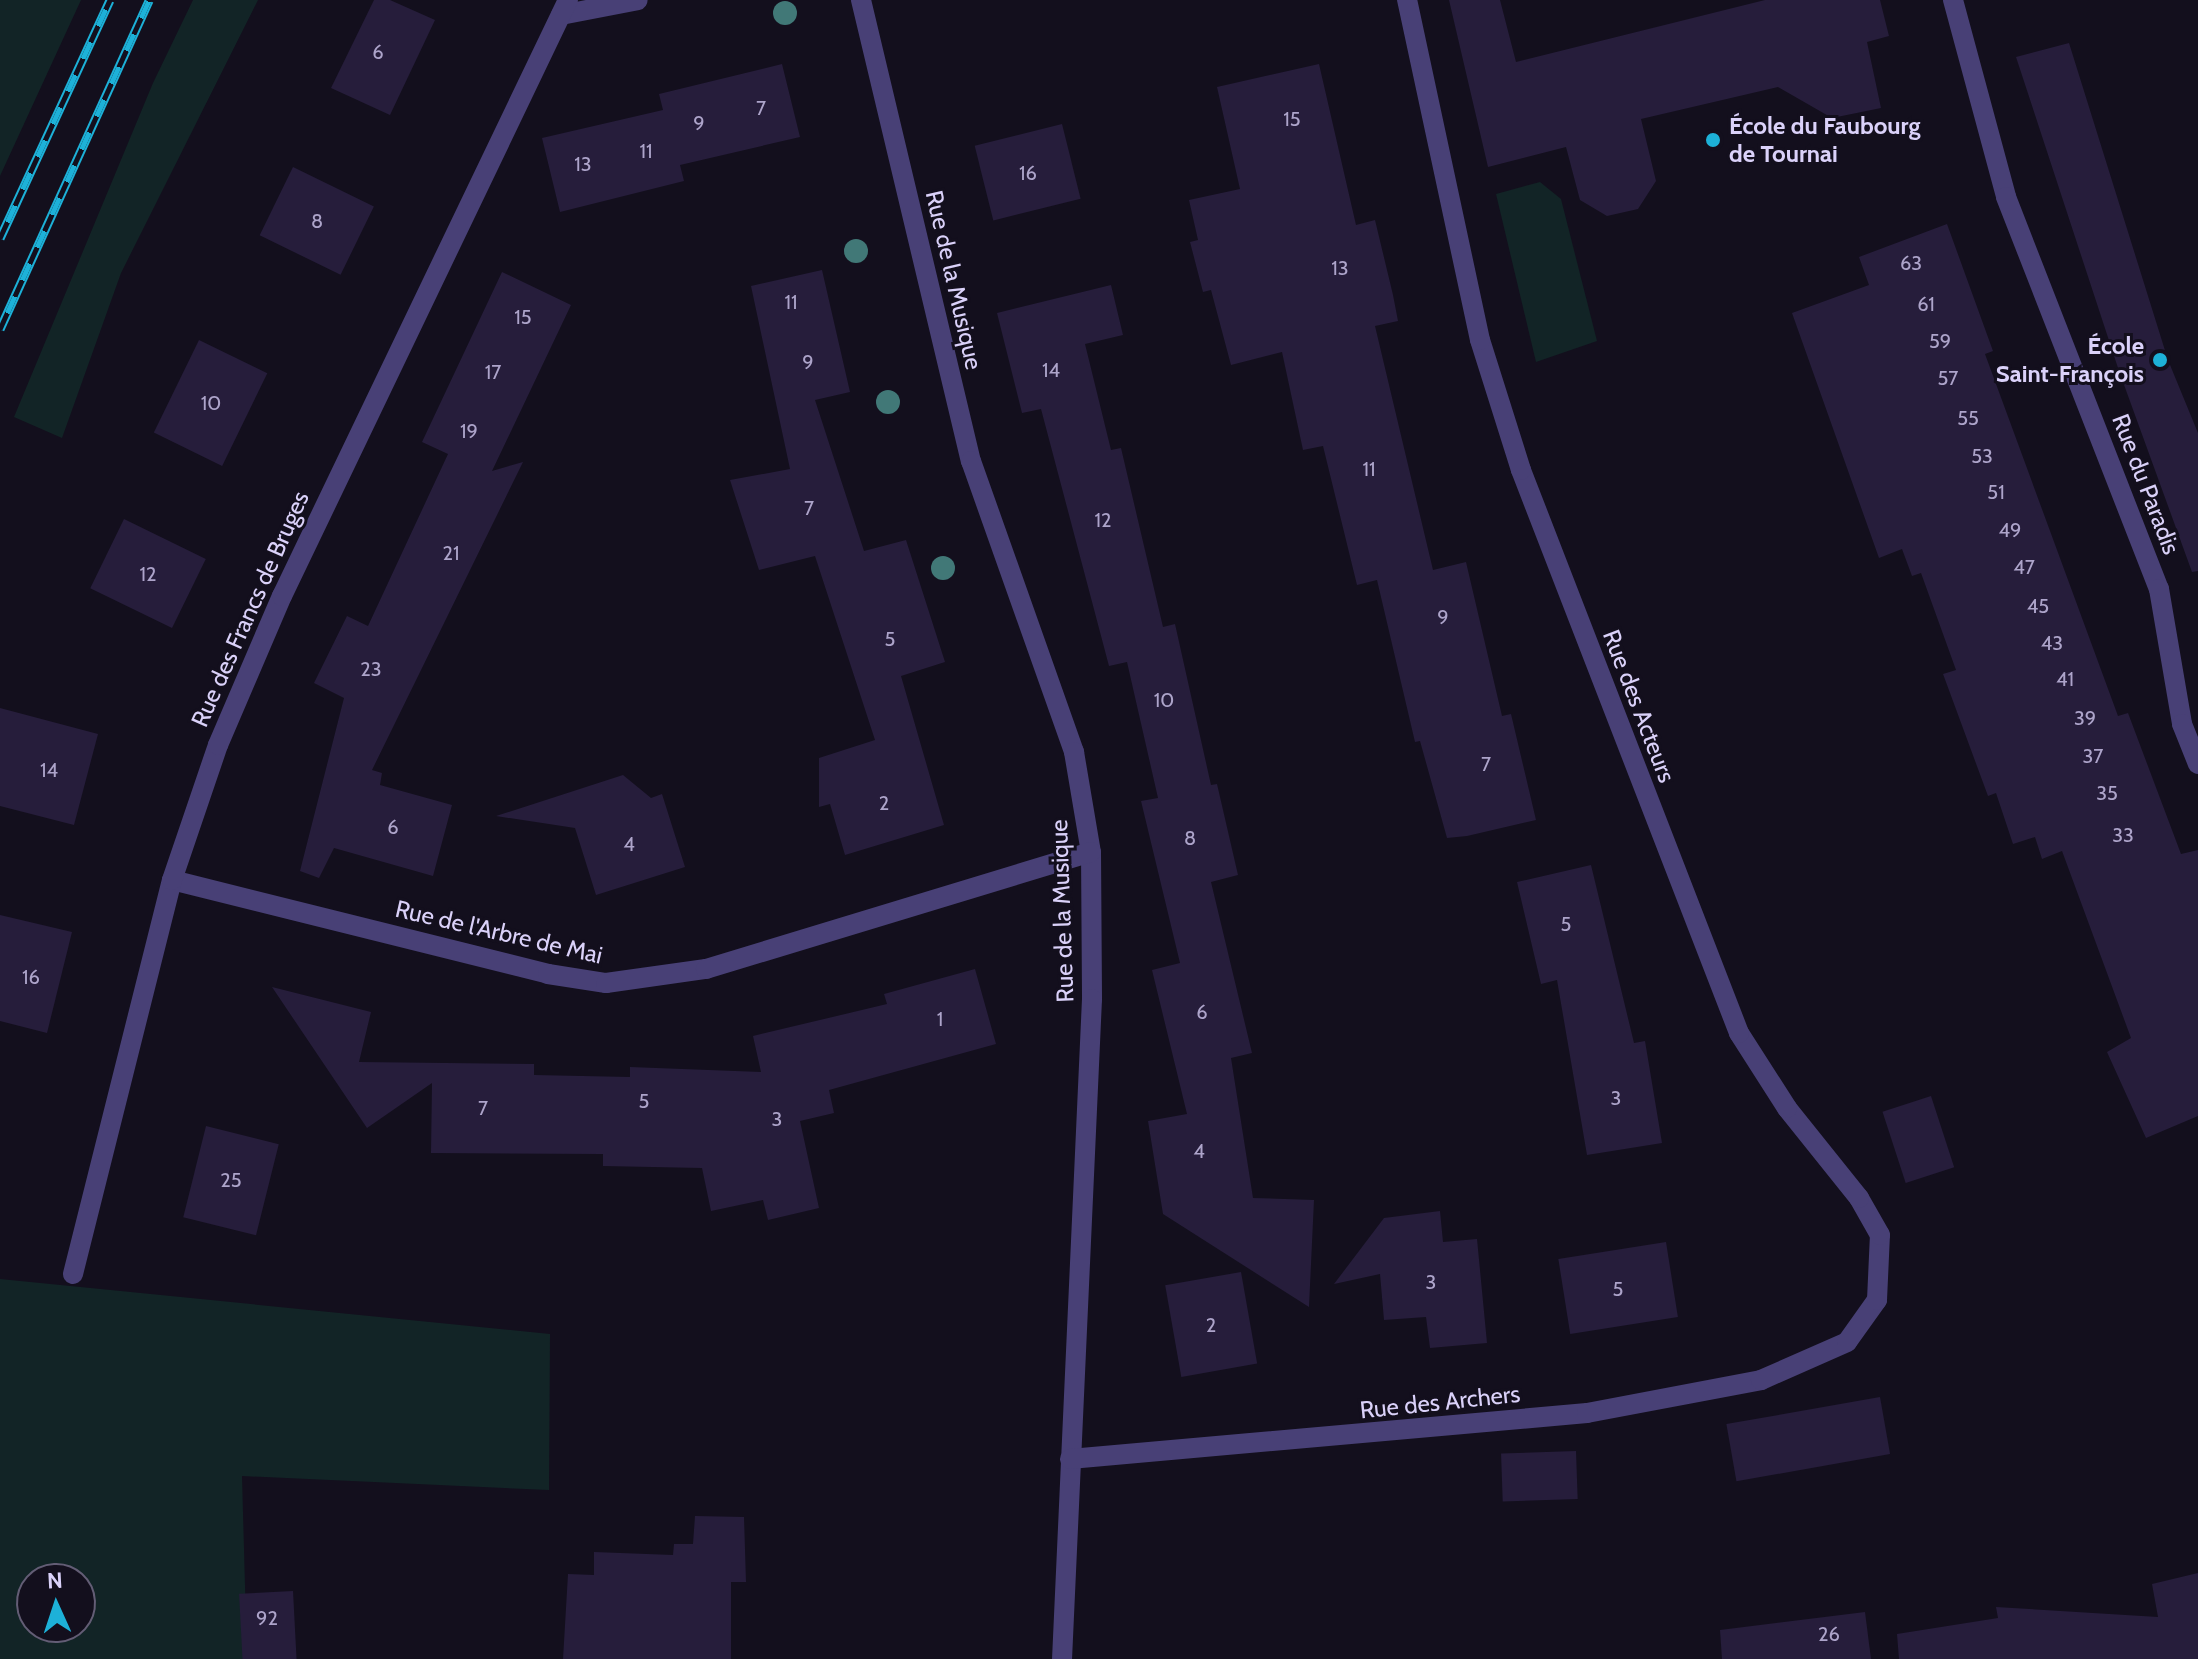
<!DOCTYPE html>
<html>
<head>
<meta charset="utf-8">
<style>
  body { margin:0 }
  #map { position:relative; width:2198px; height:1659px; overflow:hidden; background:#130f1d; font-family:Cabin,sans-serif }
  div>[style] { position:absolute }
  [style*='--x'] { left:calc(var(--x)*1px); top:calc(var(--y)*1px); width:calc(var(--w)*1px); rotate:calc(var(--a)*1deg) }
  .green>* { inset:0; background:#122426 }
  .building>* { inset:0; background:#261d3b; transform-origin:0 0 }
  .street>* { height:20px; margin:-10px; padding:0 10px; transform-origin:10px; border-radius:10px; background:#484076 }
  .rail>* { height:9px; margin-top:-4.5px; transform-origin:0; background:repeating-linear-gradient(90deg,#130f1d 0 18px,#1db1d8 0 36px); box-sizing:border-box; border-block:2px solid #1db1d8 }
  .trees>* { width:24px; height:24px; margin:-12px; border-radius:50%; background:#417877 }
  .dots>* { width:22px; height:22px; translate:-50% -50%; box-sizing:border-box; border:4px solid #130f1d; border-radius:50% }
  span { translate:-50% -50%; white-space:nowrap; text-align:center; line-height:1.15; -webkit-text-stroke:6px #130f1d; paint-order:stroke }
  .number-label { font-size:20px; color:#ada4ca }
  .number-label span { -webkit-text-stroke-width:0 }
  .poi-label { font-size:24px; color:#dad1f9; font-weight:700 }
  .left { translate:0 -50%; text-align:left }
  .right { translate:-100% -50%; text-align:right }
  .street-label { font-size:24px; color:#dad1f9 }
  .north { position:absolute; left:16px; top:1563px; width:80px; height:80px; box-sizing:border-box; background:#130f1d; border:2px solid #635d75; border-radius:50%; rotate:357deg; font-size:22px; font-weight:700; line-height:32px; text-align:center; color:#dad1f9 }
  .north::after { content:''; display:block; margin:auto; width:28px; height:36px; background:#1db1d8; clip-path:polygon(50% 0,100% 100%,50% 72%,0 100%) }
</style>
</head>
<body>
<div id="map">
  <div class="green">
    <i style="clip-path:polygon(0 0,81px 0,0 176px)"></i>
    <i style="clip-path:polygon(193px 0,258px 0,121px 273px,62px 438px,14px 417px,153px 83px)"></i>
    <i style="clip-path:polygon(1540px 182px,1561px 199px,1597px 341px,1536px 362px,1496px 194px)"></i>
    <i style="clip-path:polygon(evenodd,0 1279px,550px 1334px,549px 1490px,242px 1476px,247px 1659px,0 1659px,0 1279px,32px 1579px,80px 1579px,80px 1627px,32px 1627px,32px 1579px)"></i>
  </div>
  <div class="building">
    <i style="clip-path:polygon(374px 0,390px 0,435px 20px,390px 115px,331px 88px)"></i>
    <i style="clip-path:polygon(1449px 0,1500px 0,1516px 62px,1765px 0,1880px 0,1889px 36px,1867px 42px,1881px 108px,1832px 118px,1778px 87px,1641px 119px,1656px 181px,1638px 209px,1607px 216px,1580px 200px,1566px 147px,1488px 167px)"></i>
    <i style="clip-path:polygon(2069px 43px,2168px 360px,2198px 433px,2198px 571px,2192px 572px,2119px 371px,2016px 57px)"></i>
    <i style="clip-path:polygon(782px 64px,800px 137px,680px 165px,684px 181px,560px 212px,542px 138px,663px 110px,659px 94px)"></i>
    <i style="clip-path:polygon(1319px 64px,1356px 225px,1375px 220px,1393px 295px,1398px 321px,1375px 326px,1433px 570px,1466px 562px,1502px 716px,1511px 714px,1536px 820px,1467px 836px,1447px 838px,1420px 741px,1415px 742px,1377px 580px,1357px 585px,1323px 446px,1303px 450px,1282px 352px,1231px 365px,1211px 290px,1203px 292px,1190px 242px,1198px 240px,1189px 200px,1240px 189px,1217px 87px)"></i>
    <i style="left:1062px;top:124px;width:77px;height:90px;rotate:76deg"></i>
    <i style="left:293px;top:167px;width:90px;height:76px;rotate:26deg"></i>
    <i style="clip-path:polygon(1947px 224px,1993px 351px,1985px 354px,2118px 716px,2128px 713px,2181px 854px,2198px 850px,2198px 1116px,2146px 1138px,2107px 1052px,2131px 1038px,2062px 851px,2042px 859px,2035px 837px,2013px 844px,1996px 793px,1988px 796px,1943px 674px,1956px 670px,1921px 573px,1912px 576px,1902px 549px,1879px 558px,1792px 313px,1869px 285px,1859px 257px)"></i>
    <i style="clip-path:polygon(822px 270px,850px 392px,815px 400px,864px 551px,906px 540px,945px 662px,901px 676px,944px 825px,845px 855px,830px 804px,819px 807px,819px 758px,875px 740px,815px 556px,759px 570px,730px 480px,790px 469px,751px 286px)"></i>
    <i style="clip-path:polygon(502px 272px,571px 305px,492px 471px,523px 462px,372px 770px,382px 773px,380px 785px,452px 805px,433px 876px,334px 848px,319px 878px,300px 871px,344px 698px,314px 683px,347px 616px,368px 626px,448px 454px,422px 442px)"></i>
    <i style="clip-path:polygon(1111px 285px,1123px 335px,1085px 344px,1111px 450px,1121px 448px,1163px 627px,1175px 624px,1211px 785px,1217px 784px,1238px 875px,1211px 882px,1252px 1053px,1231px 1058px,1253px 1198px,1314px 1200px,1309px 1307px,1163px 1214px,1148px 1121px,1187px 1114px,1152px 970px,1180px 963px,1141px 801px,1158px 798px,1127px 662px,1109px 666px,1041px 409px,1022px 413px,997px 313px)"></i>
    <i style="left:199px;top:340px;width:76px;height:103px;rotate:26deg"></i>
    <i style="left:124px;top:519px;width:91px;height:77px;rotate:26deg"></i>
    <i style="clip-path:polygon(0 708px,98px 734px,74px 825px,0 806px)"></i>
    <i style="clip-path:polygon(623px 775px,651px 798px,662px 794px,685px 867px,596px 895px,575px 828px,496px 816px)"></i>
    <i style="clip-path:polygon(1591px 865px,1634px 1043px,1645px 1041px,1662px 1143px,1587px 1155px,1557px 980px,1541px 984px,1517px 882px)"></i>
    <i style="clip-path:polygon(0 915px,72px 932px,47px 1033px,0 1021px)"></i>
    <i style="clip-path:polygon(975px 969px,996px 1044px,829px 1090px,834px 1113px,800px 1121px,819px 1208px,768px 1220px,763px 1200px,711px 1211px,702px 1168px,603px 1166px,603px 1154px,431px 1153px,432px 1083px,367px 1128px,272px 987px,371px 1012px,359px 1062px,534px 1064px,534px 1075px,630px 1077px,630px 1067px,761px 1072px,753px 1036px,887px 1004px,884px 994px)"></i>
    <i style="left:1931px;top:1096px;width:75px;height:51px;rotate:72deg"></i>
    <i style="left:206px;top:1126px;width:75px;height:94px;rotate:14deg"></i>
    <i style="clip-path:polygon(1440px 1211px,1443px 1242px,1477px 1239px,1487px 1343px,1430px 1348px,1426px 1317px,1384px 1320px,1380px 1274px,1334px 1284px,1384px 1218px)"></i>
    <i style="left:1666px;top:1242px;width:76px;height:109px;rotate:81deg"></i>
    <i style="left:1241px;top:1272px;width:93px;height:77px;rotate:80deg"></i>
    <i style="left:1880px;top:1397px;width:58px;height:156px;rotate:80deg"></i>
    <i style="left:1576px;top:1451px;width:48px;height:75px;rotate:88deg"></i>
    <i style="clip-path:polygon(695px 1516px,744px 1517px,746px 1582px,731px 1582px,731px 1659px,563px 1659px,568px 1574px,594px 1575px,594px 1552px,673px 1555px,674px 1544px,693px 1544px)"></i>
    <i style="clip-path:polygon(2198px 1573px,2198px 1659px,1899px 1659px,1897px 1634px,1998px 1618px,1996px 1607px,2158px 1617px,2152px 1584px)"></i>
    <i style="left:293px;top:1591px;width:68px;height:54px;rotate:87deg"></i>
    <i style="clip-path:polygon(1865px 1612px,1871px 1659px,1722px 1659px,1720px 1630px)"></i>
  </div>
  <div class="street">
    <i style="--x:861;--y:0;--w:474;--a:76.6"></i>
    <i style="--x:971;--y:461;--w:309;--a:70.5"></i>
    <i style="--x:1074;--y:752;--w:101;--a:80.4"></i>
    <i style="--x:1091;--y:852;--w:147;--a:89.6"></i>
    <i style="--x:1092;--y:999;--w:661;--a:92.6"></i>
    <i style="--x:1953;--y:0;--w:204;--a:74.9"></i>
    <i style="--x:2006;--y:197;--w:421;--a:68.7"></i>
    <i style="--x:2159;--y:589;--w:137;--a:80.3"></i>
    <i style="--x:2182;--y:724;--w:43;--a:68.2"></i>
    <i style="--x:561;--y:15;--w:78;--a:-11"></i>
    <i style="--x:172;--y:880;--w:388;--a:14"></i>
    <i style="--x:548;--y:974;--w:59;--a:8.8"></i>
    <i style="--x:606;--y:983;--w:101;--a:-8"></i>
    <i style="--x:706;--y:969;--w:402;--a:-16.9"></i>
    <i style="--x:73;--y:1274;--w:406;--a:-75.9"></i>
    <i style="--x:172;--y:880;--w:143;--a:-71.2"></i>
    <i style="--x:218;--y:745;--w:162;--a:-66.8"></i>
    <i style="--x:282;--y:596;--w:661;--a:-64.37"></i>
    <i style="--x:1070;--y:1459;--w:519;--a:-5.08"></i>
    <i style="--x:1587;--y:1413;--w:177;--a:-10.7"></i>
    <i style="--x:1761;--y:1380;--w:94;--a:-23.8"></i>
    <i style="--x:1847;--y:1342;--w:52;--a:-54.5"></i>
    <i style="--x:1877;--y:1300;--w:65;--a:-87.4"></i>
    <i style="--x:1880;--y:1235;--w:43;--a:-119.6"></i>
    <i style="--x:1859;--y:1198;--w:115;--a:-128.7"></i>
    <i style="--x:1787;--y:1108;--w:89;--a:-122.6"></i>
    <i style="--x:1739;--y:1033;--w:604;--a:-111.17"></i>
    <i style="--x:1521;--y:470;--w:136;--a:-107.5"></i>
    <i style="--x:1480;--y:340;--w:348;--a:-102.1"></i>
  </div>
  <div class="rail">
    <i style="--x:0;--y:238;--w:262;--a:-65.2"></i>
    <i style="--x:0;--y:329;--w:361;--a:-65.6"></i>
  </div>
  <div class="trees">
    <i style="left:785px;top:13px"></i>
    <i style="left:856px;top:251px"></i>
    <i style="left:888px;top:402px"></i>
    <i style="left:943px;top:568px"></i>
  </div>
  <div class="dots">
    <i style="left:1713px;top:140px;background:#1db1d8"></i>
    <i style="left:2160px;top:360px;background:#1db1d8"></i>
  </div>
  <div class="number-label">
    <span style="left:378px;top:52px">6</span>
    <span style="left:761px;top:108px">7</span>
    <span style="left:1292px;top:119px">15</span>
    <span style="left:699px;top:123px">9</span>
    <span style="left:646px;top:151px">11</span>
    <span style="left:583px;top:164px">13</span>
    <span style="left:1028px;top:173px">16</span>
    <span style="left:317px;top:221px">8</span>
    <span style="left:1911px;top:263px">63</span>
    <span style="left:1340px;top:268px">13</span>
    <span style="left:791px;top:302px">11</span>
    <span style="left:1926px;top:304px">61</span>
    <span style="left:523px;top:317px">15</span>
    <span style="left:1940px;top:341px">59</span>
    <span style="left:808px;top:362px">9</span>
    <span style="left:1051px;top:370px">14</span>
    <span style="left:493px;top:372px">17</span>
    <span style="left:1948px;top:378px">57</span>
    <span style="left:211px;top:403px">10</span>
    <span style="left:1968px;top:418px">55</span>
    <span style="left:469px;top:431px">19</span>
    <span style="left:1982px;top:456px">53</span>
    <span style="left:1369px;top:469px">11</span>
    <span style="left:1996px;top:492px">51</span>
    <span style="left:809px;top:508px">7</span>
    <span style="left:1103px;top:520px">12</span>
    <span style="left:2010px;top:530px">49</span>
    <span style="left:451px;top:553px">21</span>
    <span style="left:2024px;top:567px">47</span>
    <span style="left:148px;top:574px">12</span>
    <span style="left:2038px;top:606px">45</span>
    <span style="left:1443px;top:617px">9</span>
    <span style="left:890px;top:639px">5</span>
    <span style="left:2052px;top:643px">43</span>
    <span style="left:371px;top:669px">23</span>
    <span style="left:2065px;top:679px">41</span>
    <span style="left:1164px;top:700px">10</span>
    <span style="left:2085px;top:718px">39</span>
    <span style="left:2093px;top:756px">37</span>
    <span style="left:1486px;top:764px">7</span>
    <span style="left:49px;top:770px">14</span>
    <span style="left:2107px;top:793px">35</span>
    <span style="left:884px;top:803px">2</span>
    <span style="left:393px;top:827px">6</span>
    <span style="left:2123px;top:835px">33</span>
    <span style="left:1190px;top:838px">8</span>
    <span style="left:629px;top:844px">4</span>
    <span style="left:1566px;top:924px">5</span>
    <span style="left:31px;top:977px">16</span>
    <span style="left:1202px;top:1012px">6</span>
    <span style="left:940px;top:1019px">1</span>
    <span style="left:1616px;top:1098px">3</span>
    <span style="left:644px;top:1101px">5</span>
    <span style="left:483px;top:1108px">7</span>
    <span style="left:777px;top:1119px">3</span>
    <span style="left:1199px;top:1151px">4</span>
    <span style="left:231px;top:1180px">25</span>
    <span style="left:1431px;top:1282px">3</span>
    <span style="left:1618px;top:1289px">5</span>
    <span style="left:1211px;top:1325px">2</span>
    <span style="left:267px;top:1618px">92</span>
    <span style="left:1829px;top:1634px">26</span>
  </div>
  <div class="poi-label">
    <span class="left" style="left:1729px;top:140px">École du Faubourg<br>de Tournai</span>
    <span class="right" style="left:2144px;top:360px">École<br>Saint-François</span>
  </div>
  <div class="street-label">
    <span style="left:954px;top:280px;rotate:77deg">Rue de la Musique</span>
    <span style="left:2146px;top:484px;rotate:69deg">Rue du Paradis</span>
    <span style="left:250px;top:609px;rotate:-66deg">Rue des Francs de Bruges</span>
    <span style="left:1639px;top:706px;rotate:69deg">Rue des Acteurs</span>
    <span style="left:1062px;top:911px;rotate:-92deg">Rue de la Musique</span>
    <span style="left:499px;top:932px;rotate:13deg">Rue de l'Arbre de Mai</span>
    <span style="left:1440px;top:1402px;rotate:-6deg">Rue des Archers</span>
  </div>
  <div class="north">N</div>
</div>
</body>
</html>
